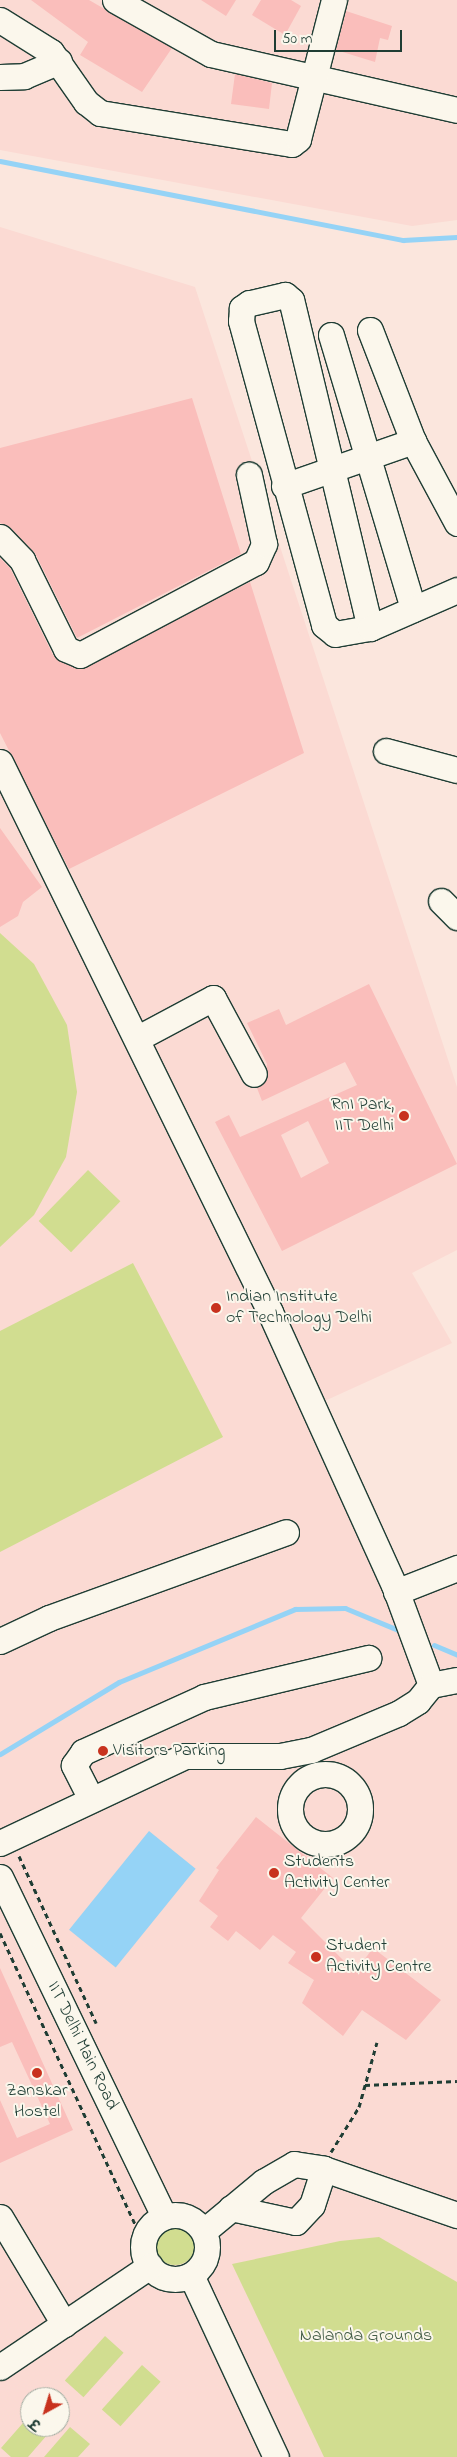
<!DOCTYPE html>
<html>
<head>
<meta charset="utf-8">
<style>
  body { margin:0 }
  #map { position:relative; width:457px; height:2457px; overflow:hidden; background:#fbe6dd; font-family:"Indie Flower","Playpen Sans Deva",sans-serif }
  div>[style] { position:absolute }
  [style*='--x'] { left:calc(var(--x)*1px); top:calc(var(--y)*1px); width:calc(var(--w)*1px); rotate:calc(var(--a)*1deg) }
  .built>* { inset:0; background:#fbdad3 }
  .green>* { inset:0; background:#d1dd90; transform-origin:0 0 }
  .round { border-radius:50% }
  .water>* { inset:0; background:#95d3f6; transform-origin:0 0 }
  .stream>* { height:5px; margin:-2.5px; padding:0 2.5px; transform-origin:2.5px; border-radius:2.5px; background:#95d3f6 }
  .building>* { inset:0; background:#fabebb }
  .path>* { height:3px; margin-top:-1.5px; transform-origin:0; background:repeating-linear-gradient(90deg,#1f3d34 0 5px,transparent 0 9px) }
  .roads { filter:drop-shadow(1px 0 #1f3d34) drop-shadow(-1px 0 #1f3d34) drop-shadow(0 1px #1f3d34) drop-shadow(0 -1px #1f3d34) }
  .minor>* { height:25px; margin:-12.5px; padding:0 12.5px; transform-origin:12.5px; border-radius:12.5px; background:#fbf7ec }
  .minor>.ring { margin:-12.5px; padding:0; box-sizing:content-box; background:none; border:25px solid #fbf7ec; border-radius:50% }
  .dots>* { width:14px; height:14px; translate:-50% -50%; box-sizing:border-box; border:2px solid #fbf7ec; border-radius:50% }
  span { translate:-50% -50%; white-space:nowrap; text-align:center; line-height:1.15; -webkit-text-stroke:4px #fbf7ec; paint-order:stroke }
  .poi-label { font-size:18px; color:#1f3d34 }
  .right { translate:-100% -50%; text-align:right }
  .left { translate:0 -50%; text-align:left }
  .street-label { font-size:18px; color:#1f3d34 }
  .park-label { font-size:18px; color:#435d46 }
  .north { position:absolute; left:20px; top:2387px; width:50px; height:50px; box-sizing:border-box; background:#fbf7ec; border:1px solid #a3ada2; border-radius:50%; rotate:219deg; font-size:14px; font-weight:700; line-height:20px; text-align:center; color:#1f3d34 }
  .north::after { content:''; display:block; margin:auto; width:18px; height:22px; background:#c8321e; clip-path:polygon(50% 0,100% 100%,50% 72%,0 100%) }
  .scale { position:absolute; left:274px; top:30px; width:128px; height:22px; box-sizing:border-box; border:2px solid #1f3d34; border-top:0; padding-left:6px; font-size:15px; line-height:18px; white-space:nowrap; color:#1f3d34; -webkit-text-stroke:4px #fbf7ec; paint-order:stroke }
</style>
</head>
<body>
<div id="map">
  <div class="built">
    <i style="clip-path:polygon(0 0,457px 0,457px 220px,412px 226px,0 150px)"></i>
    <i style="clip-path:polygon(evenodd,0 227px,195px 287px,457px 1087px,457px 1250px,412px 1273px,452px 1343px,318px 1404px,373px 1503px,402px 1580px,457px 1559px,457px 2457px,0 2457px,0 227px,30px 2397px,60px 2397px,60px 2427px,30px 2427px,30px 2397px)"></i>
  </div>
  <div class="green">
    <i style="clip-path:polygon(0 933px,34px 964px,67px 1025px,77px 1092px,66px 1157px,34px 1215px,0 1247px)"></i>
    <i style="left:88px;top:1170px;width:45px;height:71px;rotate:44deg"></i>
    <i style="clip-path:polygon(133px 1263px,223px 1437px,0 1552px,0 1331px)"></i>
    <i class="round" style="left:155px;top:2225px;width:40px;height:40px"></i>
    <i style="clip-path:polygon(379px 2237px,457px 2282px,457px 2457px,324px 2457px,232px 2264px,340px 2241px)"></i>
    <i style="left:105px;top:2336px;width:25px;height:60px;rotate:42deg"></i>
    <i style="left:142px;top:2365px;width:25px;height:60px;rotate:42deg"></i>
    <i style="clip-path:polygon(30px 2415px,30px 2427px,54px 2427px,28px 2457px,11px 2457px,1px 2448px)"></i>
    <i style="clip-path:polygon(70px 2427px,90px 2444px,78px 2457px,44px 2457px)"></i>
  </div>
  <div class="water">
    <i style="left:149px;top:1831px;width:60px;height:127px;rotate:39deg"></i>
  </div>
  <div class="stream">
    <i style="--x:0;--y:161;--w:411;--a:11.1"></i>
    <i style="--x:403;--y:240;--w:54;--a:-3.2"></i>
    <i style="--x:434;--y:1645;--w:25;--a:23"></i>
    <i style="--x:0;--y:1754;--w:139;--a:-31.2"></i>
    <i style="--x:119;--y:1682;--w:191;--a:-22.5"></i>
    <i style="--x:295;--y:1609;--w:50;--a:-1.1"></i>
    <i style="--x:345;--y:1608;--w:63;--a:22.5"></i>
  </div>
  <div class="building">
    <i style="clip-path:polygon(31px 0,89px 0,172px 48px,142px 92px,80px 55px,88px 42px)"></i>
    <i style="clip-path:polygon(201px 0,236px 0,226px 16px)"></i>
    <i style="clip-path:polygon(261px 0,291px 0,301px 6px,285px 35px,252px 15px)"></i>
    <i style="clip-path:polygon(346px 11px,392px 26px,388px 40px,380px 38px,375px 62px,336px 50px)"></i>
    <i style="clip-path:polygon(235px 74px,272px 83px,269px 109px,231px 104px)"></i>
    <i style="clip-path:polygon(192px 398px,241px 554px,77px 638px,35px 553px,10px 527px,0 523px,0 448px)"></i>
    <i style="clip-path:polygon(0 558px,10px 568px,53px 655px,80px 669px,250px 582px,304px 753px,69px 869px,0 733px)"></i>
    <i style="clip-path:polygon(0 828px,42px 887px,23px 902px,18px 916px,0 927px)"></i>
    <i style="clip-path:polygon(evenodd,369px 984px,457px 1164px,282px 1251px,215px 1122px,229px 1115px,240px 1137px,357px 1085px,345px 1062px,262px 1101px,257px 1088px,266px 1081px,267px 1064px,247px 1023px,279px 1009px,286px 1025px,369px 984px,308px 1121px,329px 1163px,301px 1178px,281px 1135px,308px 1121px)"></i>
    <i style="clip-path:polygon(256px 1817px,333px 1878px,301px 1918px,355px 1972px,373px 1948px,441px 2000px,406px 2040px,362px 2010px,343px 2036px,302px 2003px,314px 1980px,288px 1963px,296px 1952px,273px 1935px,260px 1950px,236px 1931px,228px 1941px,210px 1927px,218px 1916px,199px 1901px,219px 1870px,216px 1868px)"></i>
    <i style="clip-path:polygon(0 1968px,73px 2130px,0 2163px,0 2100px,17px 2138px,50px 2124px,12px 2042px,0 2047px)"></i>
  </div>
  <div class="path">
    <i style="--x:19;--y:1856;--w:184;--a:65.2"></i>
    <i style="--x:0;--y:1933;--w:325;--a:65.1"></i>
    <i style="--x:365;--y:2085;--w:92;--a:-2.5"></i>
    <i style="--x:331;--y:2152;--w:53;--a:-58.1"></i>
    <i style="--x:359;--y:2107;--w:67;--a:-74.5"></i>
  </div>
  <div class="roads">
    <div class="minor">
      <i style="--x:115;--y:0;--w:110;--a:29.4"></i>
      <i style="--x:211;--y:54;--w:252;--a:12.8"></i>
      <i style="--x:0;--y:20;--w:60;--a:32.1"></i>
      <i style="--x:51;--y:52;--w:61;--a:55"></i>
      <i style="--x:86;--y:102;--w:18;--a:38"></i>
      <i style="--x:100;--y:113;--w:194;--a:9.2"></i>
      <i style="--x:292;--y:144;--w:8;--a:-40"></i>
      <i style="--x:298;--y:139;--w:144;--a:-75.5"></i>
      <i style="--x:0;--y:77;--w:24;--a:-2"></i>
      <i style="--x:24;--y:76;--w:38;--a:-23"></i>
      <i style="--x:370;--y:330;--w:119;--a:68.8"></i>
      <i style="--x:413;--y:441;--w:93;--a:61.8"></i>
      <i style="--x:331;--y:335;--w:286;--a:73.3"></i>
      <i style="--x:284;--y:486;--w:137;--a:-19.2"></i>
      <i style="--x:0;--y:537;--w:32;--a:46"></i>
      <i style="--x:22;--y:560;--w:99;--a:63.7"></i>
      <i style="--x:66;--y:649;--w:15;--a:23"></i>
      <i style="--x:80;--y:655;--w:199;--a:-27.9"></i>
      <i style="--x:256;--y:562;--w:20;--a:-66"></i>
      <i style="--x:264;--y:544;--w:71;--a:-102.3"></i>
      <i style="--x:370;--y:628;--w:337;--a:-103.5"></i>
      <i style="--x:291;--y:300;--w:8;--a:-140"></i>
      <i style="--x:285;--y:295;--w:37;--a:167"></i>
      <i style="--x:249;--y:303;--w:9;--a:144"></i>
      <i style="--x:242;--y:308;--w:13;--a:94"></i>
      <i style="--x:241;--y:321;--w:315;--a:74.7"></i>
      <i style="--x:324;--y:625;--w:14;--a:39"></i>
      <i style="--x:335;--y:634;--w:36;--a:-10"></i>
      <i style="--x:370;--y:628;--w:95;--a:-23.6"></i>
      <i style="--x:386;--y:751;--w:73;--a:15"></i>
      <i style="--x:0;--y:762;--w:613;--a:63.85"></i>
      <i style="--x:270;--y:1312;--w:300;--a:65.6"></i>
      <i style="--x:394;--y:1585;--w:107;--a:69.7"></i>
      <i style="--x:441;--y:901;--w:23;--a:45"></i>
      <i style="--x:138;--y:1038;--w:85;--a:-28.1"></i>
      <i style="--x:213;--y:998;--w:86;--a:61.7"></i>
      <i style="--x:396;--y:1592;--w:66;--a:-21.5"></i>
      <i style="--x:0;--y:1641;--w:54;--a:-25.1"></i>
      <i style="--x:49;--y:1618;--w:252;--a:-19.9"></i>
      <i class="ring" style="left:290px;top:1774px;width:45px;height:45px"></i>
      <i style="--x:91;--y:1799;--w:38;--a:-117"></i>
      <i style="--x:74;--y:1765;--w:16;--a:-55"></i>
      <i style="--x:83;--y:1752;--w:133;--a:-24.4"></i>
      <i style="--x:204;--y:1697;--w:169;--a:-13.4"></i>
      <i style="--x:0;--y:1843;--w:204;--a:-25.2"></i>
      <i style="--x:185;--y:1756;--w:95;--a:0"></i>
      <i style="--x:280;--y:1756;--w:32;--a:-11"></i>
      <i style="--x:311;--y:1750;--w:95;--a:-22.8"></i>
      <i style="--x:399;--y:1713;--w:22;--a:-32"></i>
      <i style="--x:418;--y:1701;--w:21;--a:-51"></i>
      <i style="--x:431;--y:1685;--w:26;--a:-11"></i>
      <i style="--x:0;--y:1877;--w:377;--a:64.2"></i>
      <i style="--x:231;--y:2208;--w:66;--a:12.2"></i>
      <i style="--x:296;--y:2222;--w:23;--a:-47"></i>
      <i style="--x:312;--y:2205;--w:38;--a:-72"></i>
      <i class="ring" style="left:143px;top:2215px;width:39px;height:39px"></i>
      <i style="--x:0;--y:2217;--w:125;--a:59.1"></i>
      <i style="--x:204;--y:2231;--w:77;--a:-39.7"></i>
      <i style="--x:263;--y:2182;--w:36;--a:-30"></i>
      <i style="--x:294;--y:2164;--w:30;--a:9"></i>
      <i style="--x:324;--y:2169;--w:141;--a:19.1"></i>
      <i style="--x:191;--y:2275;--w:201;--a:65"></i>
      <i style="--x:0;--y:2367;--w:181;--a:-34"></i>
    </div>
  </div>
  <div class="dots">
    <i style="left:404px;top:1116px;background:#c8321e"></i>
    <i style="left:216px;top:1308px;background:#c8321e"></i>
    <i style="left:103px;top:1751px;background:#c8321e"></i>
    <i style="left:274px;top:1873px;background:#c8321e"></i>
    <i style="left:316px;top:1957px;background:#c8321e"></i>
    <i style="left:37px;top:2073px;background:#c8321e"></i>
  </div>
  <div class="poi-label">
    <span class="right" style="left:394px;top:1116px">RnI Park,<br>IIT Delhi</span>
    <span class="left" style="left:226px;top:1308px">Indian Institute<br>of Technology Delhi</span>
    <span class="left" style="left:113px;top:1751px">Visitors Parking</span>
    <span class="left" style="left:284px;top:1873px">Students<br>Activity Center</span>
    <span class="left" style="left:326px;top:1957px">Student<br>Activity Centre</span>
    <span style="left:37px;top:2102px">Zanskar<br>Hostel</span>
  </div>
  <div class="street-label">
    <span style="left:82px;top:2046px;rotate:64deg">IIT Delhi Main Road</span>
  </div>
  <div class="park-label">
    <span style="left:366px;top:2336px">Nalanda Grounds</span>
  </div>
  <div class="north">उ</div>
  <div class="scale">50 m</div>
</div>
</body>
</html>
